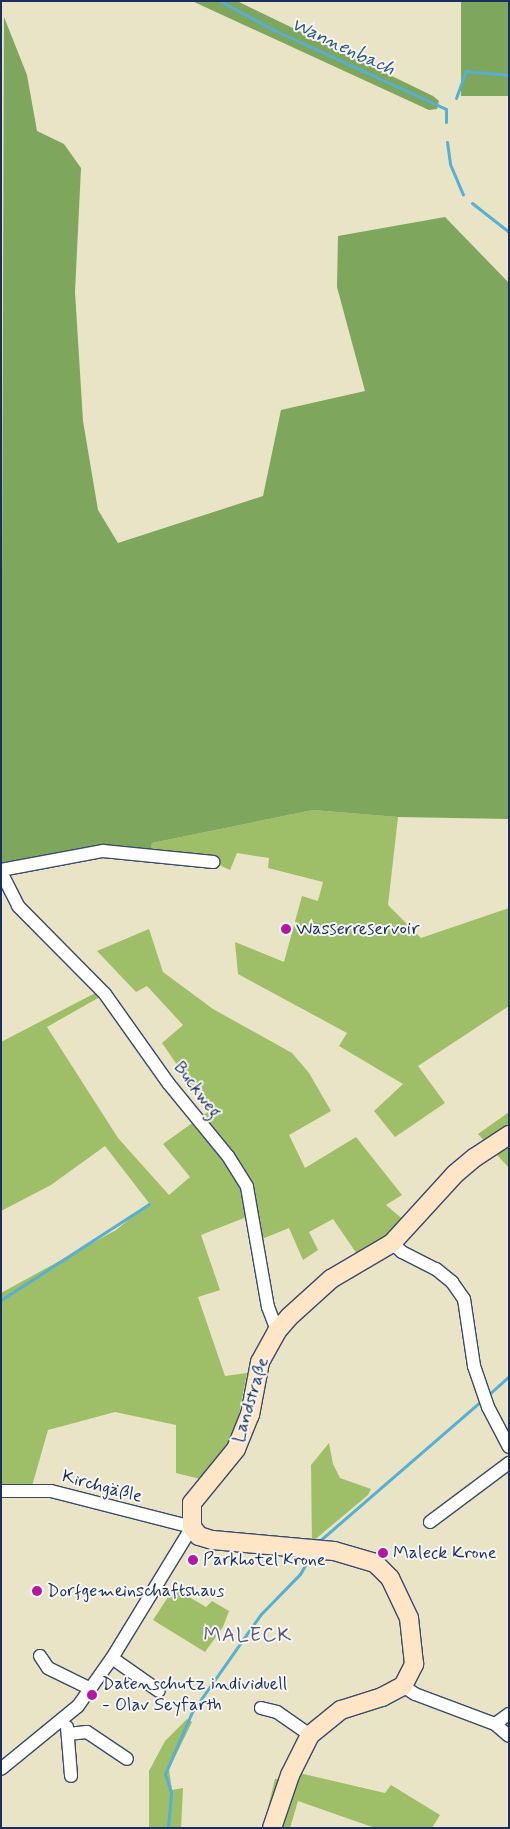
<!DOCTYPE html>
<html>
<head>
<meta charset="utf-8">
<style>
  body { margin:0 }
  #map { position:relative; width:510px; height:1829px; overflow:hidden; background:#e8e4c5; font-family:Mynerve,sans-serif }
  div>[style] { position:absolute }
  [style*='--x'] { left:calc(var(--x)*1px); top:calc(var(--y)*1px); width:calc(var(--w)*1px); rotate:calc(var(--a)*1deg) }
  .green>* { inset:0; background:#9ebf67 }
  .forest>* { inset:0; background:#7ea65c; transform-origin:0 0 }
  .stream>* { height:3px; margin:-1.5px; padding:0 1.5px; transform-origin:1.5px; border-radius:1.5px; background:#55b0d3 }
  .roads { filter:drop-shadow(1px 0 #3a4a6d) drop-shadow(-1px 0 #3a4a6d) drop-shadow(0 1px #3a4a6d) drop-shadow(0 -1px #3a4a6d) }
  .street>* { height:12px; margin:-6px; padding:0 6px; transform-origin:6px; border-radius:6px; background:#fff }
  .secondary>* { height:18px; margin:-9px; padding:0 9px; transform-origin:9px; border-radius:9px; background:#fee5c5 }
  .dots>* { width:14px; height:14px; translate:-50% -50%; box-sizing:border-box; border:2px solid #f6f6f2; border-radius:50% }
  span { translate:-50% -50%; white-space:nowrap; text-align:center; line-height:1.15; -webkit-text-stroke:4px #f6f6f2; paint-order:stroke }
  .poi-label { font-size:18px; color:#1b2f5e }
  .left { translate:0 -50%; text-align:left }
  .street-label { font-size:18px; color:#1b2f5e }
  .water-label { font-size:19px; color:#2c5681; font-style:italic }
  .quarter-label { font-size:20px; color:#5a527f; letter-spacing:1px }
  .frame { position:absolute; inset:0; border:2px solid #1b2f5e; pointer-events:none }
</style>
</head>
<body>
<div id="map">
  <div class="green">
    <i style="clip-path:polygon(313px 810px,398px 817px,388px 905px,421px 938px,509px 908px,509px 1006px,418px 1066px,445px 1103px,395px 1137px,374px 1111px,403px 1084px,339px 1046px,347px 1033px,238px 974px,235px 942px,284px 962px,302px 896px,318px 901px,323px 882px,268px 868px,269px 858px,237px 853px,230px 870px,213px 862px,149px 856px,152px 843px)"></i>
    <i style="clip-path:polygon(149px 929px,163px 972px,213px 1009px,292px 1053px,309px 1073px,331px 1111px,289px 1135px,305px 1168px,356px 1137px,402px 1195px,386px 1205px,406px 1222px,359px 1257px,333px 1219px,309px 1232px,318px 1250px,303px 1260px,289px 1228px,257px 1241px,254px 1214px,201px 1235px,220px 1290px,198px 1297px,225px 1376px,247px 1373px,237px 1426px,231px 1441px,200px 1479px,176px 1473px,176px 1425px,115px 1412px,48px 1430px,32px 1486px,1px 1487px,1px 1293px,116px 1230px,149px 1203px,105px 1146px,51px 1185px,1px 1211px,1px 1042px,101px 990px,105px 994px,47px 1027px,118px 1138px,169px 1195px,190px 1177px,163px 1144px,209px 1111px,162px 1043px,183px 1025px,147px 986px,136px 992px,97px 951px)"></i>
    <i style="clip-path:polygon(509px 1112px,509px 1168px,478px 1134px)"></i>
    <i style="clip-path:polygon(329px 1443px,333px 1464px,340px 1478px,371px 1489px,368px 1495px,312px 1542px,311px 1465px)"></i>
    <i style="clip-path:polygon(174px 1588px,206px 1607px,212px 1601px,229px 1611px,223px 1627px,205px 1652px,153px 1620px)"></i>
    <i style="clip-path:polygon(187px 1719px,192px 1722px,169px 1769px,172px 1790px,183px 1788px,181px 1828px,149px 1828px,149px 1771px,165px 1741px)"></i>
    <i style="clip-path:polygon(295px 1772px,385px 1793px,391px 1785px,440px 1815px,432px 1828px,375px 1828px,298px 1801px,290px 1828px,263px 1828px,275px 1779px,294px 1777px)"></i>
  </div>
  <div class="forest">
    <i style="clip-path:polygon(192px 1px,237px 1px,433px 96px,439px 101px,437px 109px,429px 110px)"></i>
    <i style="left:461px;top:1px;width:48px;height:95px"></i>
    <i style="clip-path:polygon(4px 17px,27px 75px,37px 131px,64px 144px,81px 168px,75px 292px,83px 421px,98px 510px,118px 543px,263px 496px,281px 410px,365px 391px,337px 287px,338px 236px,445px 217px,509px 283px,509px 819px,398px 817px,313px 810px,152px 843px,149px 856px,103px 851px,1px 870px)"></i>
  </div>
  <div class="stream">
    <i style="--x:220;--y:1;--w:61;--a:28.2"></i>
    <i style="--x:274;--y:30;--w:189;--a:24.7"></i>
    <i style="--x:446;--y:109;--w:13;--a:90"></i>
    <i style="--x:456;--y:98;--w:29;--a:-70"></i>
    <i style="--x:466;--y:71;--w:43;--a:5.3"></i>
    <i style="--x:447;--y:142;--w:22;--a:82"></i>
    <i style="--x:450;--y:164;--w:33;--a:67"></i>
    <i style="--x:472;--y:203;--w:47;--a:38.1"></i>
    <i style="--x:1;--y:1300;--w:176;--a:-33"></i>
    <i style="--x:487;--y:1396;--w:30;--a:-42"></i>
    <i style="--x:317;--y:1543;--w:218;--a:-40.9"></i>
    <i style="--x:168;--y:1828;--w:36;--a:-85"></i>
    <i style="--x:171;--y:1792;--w:19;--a:-108"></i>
    <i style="--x:165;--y:1774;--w:68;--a:-66.5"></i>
    <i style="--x:192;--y:1712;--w:120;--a:-54.9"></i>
    <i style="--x:261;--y:1614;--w:56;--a:-45.7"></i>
    <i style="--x:300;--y:1574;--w:22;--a:-60"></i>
  </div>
  <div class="roads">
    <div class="street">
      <i style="--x:1;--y:870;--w:104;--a:-10.6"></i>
      <i style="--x:103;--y:851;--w:111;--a:5.7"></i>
      <i style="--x:1;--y:872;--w:38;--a:63"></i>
      <i style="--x:18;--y:906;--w:124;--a:45.3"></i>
      <i style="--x:105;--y:994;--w:110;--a:54.6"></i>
      <i style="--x:169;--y:1084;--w:93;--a:50.7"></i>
      <i style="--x:228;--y:1156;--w:36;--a:58"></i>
      <i style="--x:247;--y:1187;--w:122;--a:80.1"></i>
      <i style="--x:268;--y:1307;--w:26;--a:69"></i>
      <i style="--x:392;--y:1243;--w:13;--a:42"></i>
      <i style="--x:402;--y:1252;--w:38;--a:27"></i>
      <i style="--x:436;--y:1269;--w:21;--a:39"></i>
      <i style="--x:452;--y:1282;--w:21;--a:55"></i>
      <i style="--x:464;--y:1299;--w:68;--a:81.5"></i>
      <i style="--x:474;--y:1366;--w:43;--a:71.1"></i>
      <i style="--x:488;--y:1407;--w:45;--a:62.3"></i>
      <i style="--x:1;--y:1491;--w:50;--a:0"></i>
      <i style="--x:51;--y:1491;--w:146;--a:14.3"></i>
      <i style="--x:192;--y:1527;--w:153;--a:121.4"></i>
      <i style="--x:112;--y:1658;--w:59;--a:125.3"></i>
      <i style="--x:78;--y:1706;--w:99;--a:140.7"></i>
      <i style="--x:430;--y:1522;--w:99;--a:-36.8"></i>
      <i style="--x:40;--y:1656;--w:14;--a:56"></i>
      <i style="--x:48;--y:1668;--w:48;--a:26"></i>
      <i style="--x:112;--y:1658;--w:57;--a:35.1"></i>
      <i style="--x:403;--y:1686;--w:14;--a:34"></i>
      <i style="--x:415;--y:1694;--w:85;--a:20.6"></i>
      <i style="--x:495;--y:1724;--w:17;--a:-36"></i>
      <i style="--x:261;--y:1708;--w:16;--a:14"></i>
      <i style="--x:277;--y:1712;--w:40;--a:34.9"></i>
      <i style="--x:495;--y:1724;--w:18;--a:41"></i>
      <i style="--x:67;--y:1727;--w:49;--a:85.3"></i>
      <i style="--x:68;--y:1734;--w:19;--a:-6"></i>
      <i style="--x:87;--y:1732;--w:48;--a:34"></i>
    </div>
    <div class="secondary">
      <i style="--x:272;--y:1828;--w:56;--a:-71.2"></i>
      <i style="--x:290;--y:1775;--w:45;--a:-63.4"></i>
      <i style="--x:310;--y:1735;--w:40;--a:-39"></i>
      <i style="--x:341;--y:1710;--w:43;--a:-17.6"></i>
      <i style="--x:382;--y:1697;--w:24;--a:-28"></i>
      <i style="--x:403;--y:1686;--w:25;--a:-63"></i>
      <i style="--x:414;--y:1664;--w:46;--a:-96.2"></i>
      <i style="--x:409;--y:1618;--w:44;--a:-115.4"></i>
      <i style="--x:390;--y:1578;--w:21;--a:-135"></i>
      <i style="--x:375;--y:1563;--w:43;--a:-163.7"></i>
      <i style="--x:334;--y:1551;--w:122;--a:-174.8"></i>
      <i style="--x:212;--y:1540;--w:14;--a:-163"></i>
      <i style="--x:199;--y:1536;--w:11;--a:-128"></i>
      <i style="--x:192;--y:1527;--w:24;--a:-90"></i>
      <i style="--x:192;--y:1503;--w:70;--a:-50.8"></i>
      <i style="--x:236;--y:1449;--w:37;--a:-68"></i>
      <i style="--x:250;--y:1415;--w:54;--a:-79.3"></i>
      <i style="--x:260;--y:1362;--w:35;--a:-61"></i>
      <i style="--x:277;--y:1331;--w:18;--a:-49"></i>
      <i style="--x:289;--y:1317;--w:57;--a:-42.1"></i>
      <i style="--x:331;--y:1279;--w:71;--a:-30.5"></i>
      <i style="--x:392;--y:1243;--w:93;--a:-47.6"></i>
      <i style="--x:455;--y:1174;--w:25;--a:-40"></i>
      <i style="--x:474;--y:1158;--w:42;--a:-33.3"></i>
    </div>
  </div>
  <div class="dots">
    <i style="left:286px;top:929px;background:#b5179e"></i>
    <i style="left:383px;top:1553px;background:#b5179e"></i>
    <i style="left:193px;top:1560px;background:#b5179e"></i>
    <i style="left:37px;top:1591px;background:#b5179e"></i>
    <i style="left:92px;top:1695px;background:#b5179e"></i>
  </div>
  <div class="poi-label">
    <span class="left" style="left:296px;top:929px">Wasserreservoir</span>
    <span class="left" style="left:393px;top:1553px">Maleck Krone</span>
    <span class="left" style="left:203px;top:1560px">Parkhotel Krone</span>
    <span class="left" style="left:47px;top:1591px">Dorfgemeinschaftshaus</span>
    <span class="left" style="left:102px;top:1695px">Datenschutz individuell<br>- Olav Seyfarth</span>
  </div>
  <div class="street-label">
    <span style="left:197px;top:1090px;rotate:53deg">Buckweg</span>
    <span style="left:251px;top:1400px;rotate:-73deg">Landstraße</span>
    <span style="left:102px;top:1487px;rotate:15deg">Kirchgäßle</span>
  </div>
  <div class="water-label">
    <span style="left:343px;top:47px;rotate:25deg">Wannenbach</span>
  </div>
  <div class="quarter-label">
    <span style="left:248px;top:1635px">MALECK</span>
  </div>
  <div class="frame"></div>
</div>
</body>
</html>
